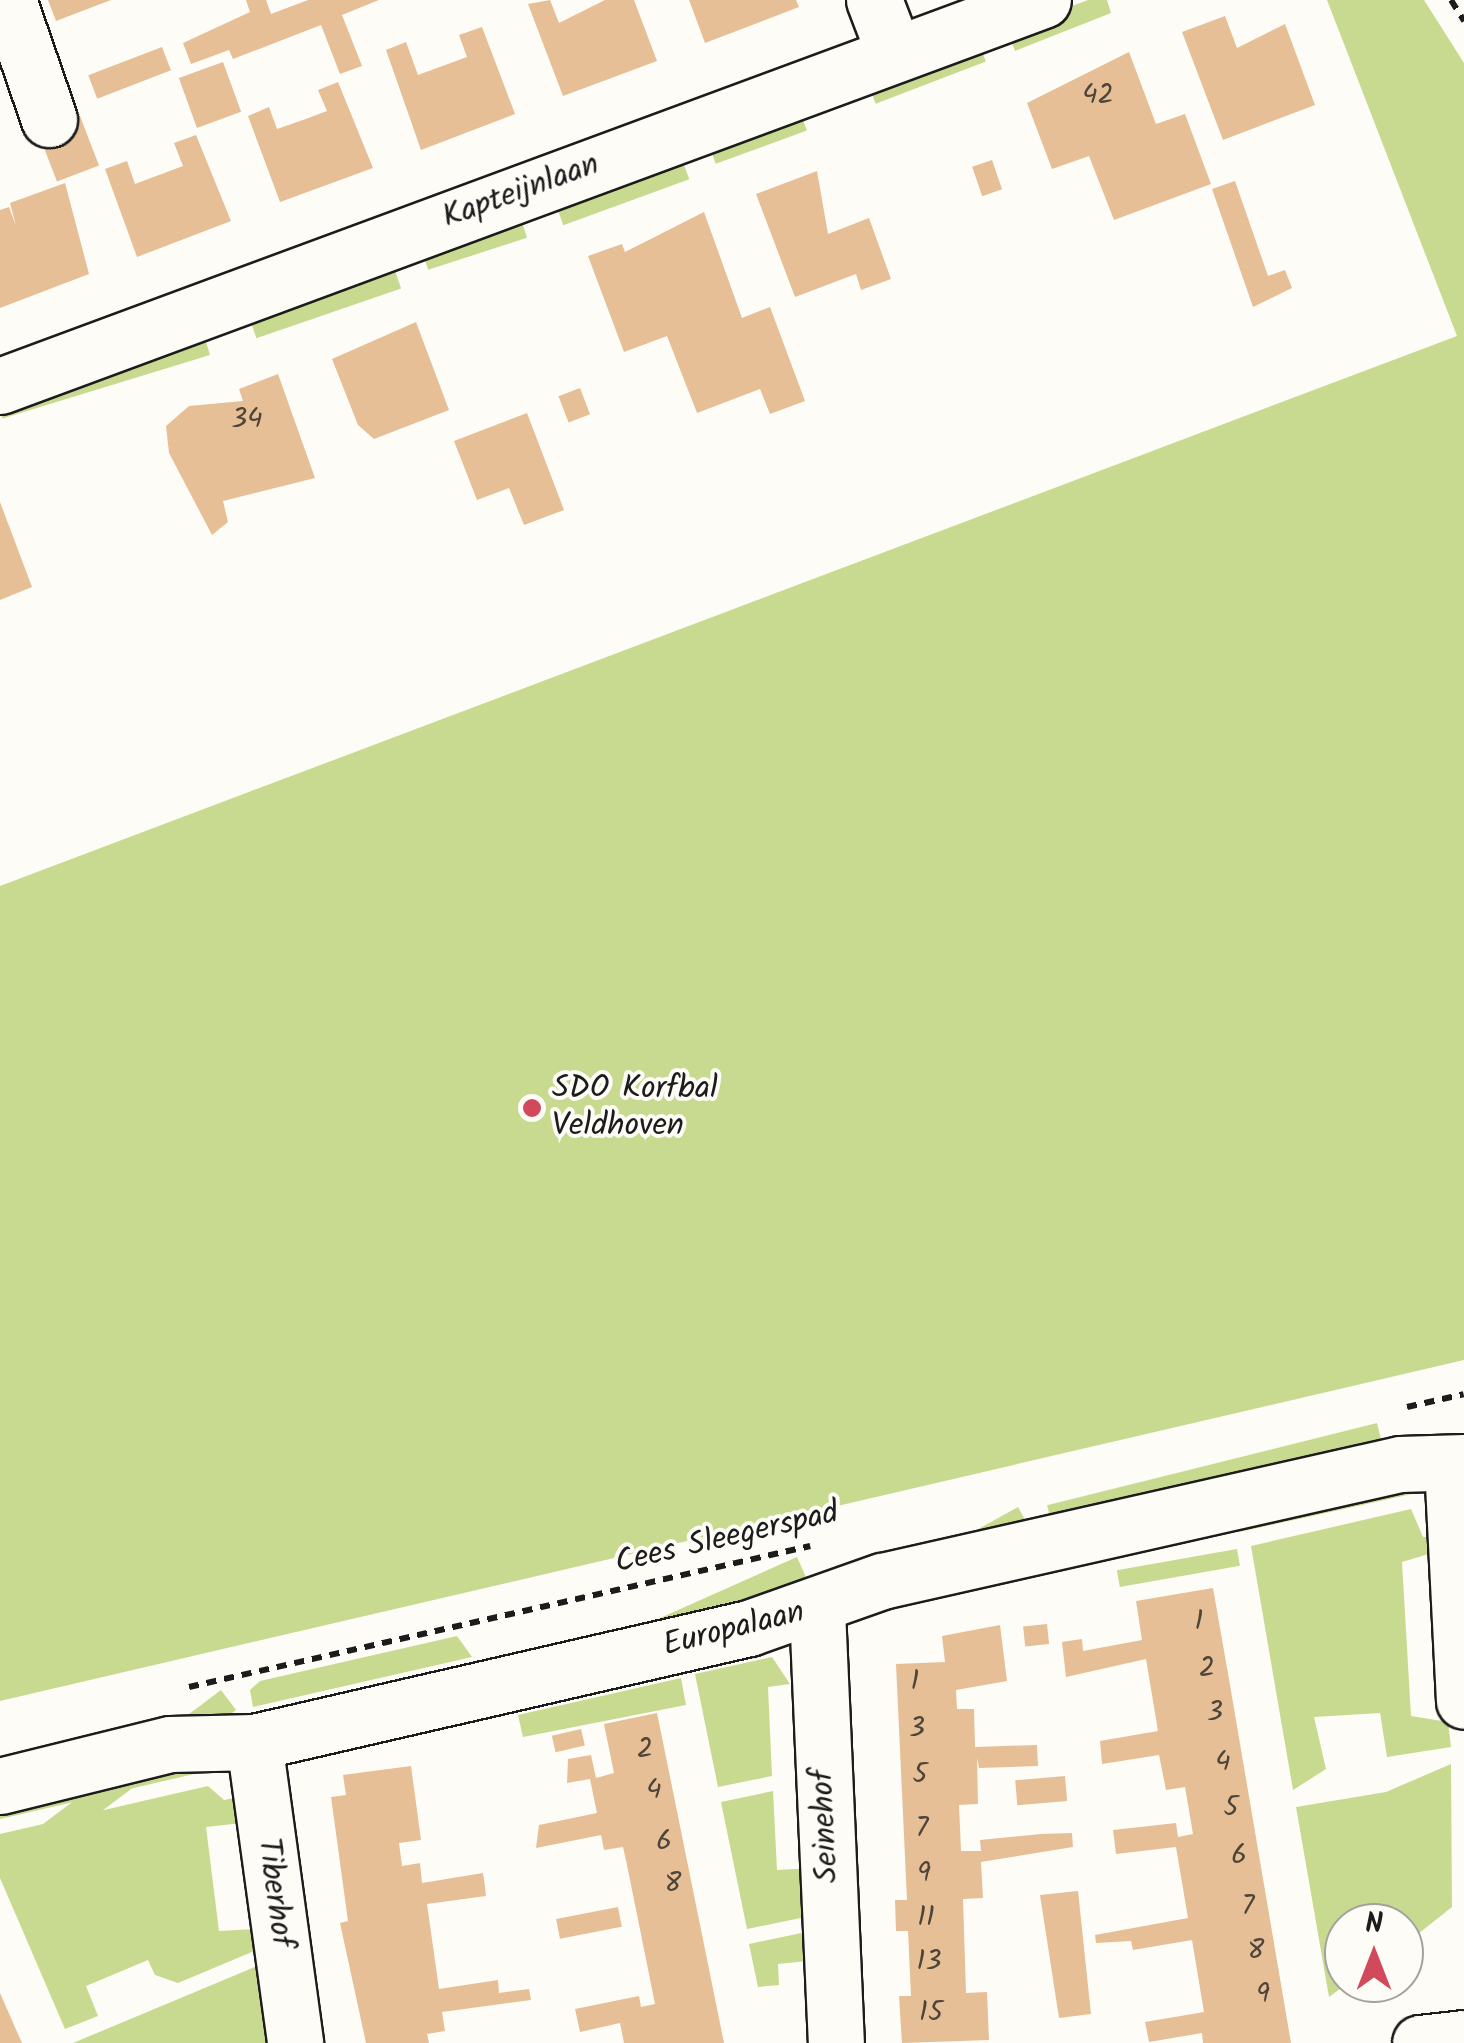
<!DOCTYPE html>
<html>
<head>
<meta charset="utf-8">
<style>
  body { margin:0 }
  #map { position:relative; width:1464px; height:2043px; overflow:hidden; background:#fdfcf7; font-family:Kalam,sans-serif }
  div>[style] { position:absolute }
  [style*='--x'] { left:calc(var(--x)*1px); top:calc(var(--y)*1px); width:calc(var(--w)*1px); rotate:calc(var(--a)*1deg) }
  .green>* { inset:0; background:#c8da8f; transform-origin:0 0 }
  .building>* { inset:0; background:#e6bf96; transform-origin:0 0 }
  .path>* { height:6px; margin-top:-3px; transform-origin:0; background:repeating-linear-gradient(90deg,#1c1c1c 0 10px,transparent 0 18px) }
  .roads { filter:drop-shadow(2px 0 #1c1c1c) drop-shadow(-2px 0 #1c1c1c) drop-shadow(0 2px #1c1c1c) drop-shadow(0 -2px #1c1c1c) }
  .minor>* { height:55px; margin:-27.5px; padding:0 27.5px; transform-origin:27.5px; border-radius:27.5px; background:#fdfcf7 }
  .dots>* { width:28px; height:28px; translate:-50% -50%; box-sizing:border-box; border:5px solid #fdfcf7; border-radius:50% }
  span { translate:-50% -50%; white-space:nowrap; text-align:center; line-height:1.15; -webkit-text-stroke:8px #fdfcf7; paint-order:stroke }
  .number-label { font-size:28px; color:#4e453a }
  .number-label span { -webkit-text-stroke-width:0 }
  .street-label { font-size:32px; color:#1c1c1c }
  .poi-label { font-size:32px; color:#1c1c1c }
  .left { translate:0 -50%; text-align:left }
  .north { position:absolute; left:1324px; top:1903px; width:100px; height:100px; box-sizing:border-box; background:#fdfcf7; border:2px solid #a3a29f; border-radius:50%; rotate:0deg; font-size:28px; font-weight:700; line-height:40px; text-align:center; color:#1c1c1c }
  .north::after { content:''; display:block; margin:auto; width:35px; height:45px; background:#d1495b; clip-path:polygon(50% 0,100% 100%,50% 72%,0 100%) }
</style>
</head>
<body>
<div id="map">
  <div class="green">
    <i style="clip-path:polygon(1088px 0,1107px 0,1111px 13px,1015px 51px,1007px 30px)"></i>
    <i style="clip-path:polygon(1327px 0,1424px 0,1464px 63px,1464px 1360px,0 1701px,0 886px,1457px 336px)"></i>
    <i style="left:978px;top:41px;width:22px;height:118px;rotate:69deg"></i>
    <i style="left:799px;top:109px;width:23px;height:97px;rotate:70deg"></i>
    <i style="left:680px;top:154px;width:27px;height:134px;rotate:70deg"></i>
    <i style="left:519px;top:213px;width:26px;height:104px;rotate:72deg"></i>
    <i style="left:392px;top:262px;width:28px;height:153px;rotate:71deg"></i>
    <i style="left:203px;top:332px;width:24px;height:217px;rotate:73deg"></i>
    <i style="left:1377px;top:1423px;width:21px;height:340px;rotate:76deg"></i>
    <i style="clip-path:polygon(1412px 1486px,1421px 1492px,1239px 1532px,1247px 1518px)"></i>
    <i style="left:1018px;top:1507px;width:23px;height:198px;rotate:61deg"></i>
    <i style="clip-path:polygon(1411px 1509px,1423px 1537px,1437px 1537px,1432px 1553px,1402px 1562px,1411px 1716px,1448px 1722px,1451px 1747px,1387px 1757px,1380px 1713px,1314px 1717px,1326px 1769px,1293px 1790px,1251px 1546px)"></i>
    <i style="left:1237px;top:1549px;width:17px;height:122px;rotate:80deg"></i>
    <i style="left:797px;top:1557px;width:24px;height:316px;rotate:66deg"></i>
    <i style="clip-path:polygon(457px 1636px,472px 1657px,253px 1707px,250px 1690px,260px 1681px)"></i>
    <i style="clip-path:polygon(772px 1657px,790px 1684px,768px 1687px,772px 1776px,718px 1787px,695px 1674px)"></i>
    <i style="clip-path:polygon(681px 1678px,686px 1705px,523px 1737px,518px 1715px)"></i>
    <i style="left:221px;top:1690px;width:25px;height:227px;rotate:53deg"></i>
    <i style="clip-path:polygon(187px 1759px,220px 1768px,0 1819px,0 1802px)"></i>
    <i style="clip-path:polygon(1451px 1764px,1452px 1907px,1404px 1945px,1404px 1923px,1344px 1923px,1348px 1983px,1329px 1997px,1296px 1807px,1386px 1792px)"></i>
    <i style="clip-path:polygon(208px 1786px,224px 1800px,239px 1797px,242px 1823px,206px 1827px,219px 1931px,257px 1929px,259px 1949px,178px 1983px,155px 1975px,148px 1960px,86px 1986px,98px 2016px,65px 2029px,0 1878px,0 1834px)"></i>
    <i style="clip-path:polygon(773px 1791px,777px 1870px,813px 1868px,815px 1915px,747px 1929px,721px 1802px)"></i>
    <i style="clip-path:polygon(816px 1930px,817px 1960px,778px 1964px,779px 1985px,758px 1987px,749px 1944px)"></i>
    <i style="clip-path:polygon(262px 1964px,273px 2043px,73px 2043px)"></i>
  </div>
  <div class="building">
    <i style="clip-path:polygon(48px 0,111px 0,56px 21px)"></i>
    <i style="clip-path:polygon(246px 0,266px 0,271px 14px,308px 0,379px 0,342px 15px,362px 66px,340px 74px,321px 25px,233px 59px,229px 50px,191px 64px,183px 43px,250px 12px)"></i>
    <i style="clip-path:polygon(550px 0,559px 23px,605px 0,634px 0,657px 61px,563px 96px,528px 4px)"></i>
    <i style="clip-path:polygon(689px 0,796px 0,799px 7px,705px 43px)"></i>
    <i style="clip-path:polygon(1225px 16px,1237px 48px,1285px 24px,1315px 105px,1223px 140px,1182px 32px)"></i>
    <i style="clip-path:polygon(482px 27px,515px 114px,421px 150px,386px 50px,406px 42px,418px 75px,467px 57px,459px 35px)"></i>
    <i style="left:162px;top:47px;width:25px;height:79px;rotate:69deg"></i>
    <i style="clip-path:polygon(1129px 52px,1156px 124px,1185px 114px,1211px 184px,1114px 220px,1089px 156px,1052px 169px,1027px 103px)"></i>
    <i style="left:223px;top:62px;width:53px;height:47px;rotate:70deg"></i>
    <i style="clip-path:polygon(338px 82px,373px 168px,280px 202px,248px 116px,269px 107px,277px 129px,303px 120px,327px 111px,318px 90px)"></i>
    <i style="left:80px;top:116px;width:53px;height:45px;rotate:69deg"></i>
    <i style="clip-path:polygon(196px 135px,231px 221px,137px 257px,105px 169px,127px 161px,135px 184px,183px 166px,174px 143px)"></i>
    <i style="left:992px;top:160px;width:31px;height:21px;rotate:71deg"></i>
    <i style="clip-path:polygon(817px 171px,828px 234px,869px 218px,891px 279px,861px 290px,856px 274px,795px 297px,756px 194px)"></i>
    <i style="clip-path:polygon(1235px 181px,1268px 276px,1285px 270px,1292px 288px,1253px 307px,1212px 189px)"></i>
    <i style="clip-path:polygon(65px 183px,89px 274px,0 308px,0 210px,9px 207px,16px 226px,10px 203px)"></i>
    <i style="clip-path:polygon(704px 212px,742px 318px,770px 307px,805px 401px,770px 414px,760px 389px,697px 413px,667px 336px,624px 352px,588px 256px,622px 244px,625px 252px)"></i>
    <i style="clip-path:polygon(416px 322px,449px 410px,374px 439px,358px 425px,332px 359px)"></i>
    <i style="clip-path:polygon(278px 374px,315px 478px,223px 501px,228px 522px,212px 535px,169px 453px,166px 426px,189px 406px,243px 401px,239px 389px)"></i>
    <i style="left:580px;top:388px;width:28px;height:23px;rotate:69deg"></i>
    <i style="clip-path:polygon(527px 413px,564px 510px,524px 525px,509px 488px,477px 500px,454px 441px)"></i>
    <i style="clip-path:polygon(0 502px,32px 587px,0 600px)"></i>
    <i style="clip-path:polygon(1213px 1588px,1230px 1685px,1291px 2043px,1203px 2043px,1202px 2033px,1149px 2042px,1145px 2022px,1204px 2012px,1192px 1940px,1133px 1950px,1131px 1941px,1096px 1943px,1095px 1935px,1188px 1918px,1176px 1847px,1116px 1854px,1113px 1830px,1176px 1823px,1178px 1837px,1193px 1834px,1185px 1787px,1166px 1790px,1159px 1755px,1102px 1764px,1100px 1741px,1158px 1731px,1146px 1659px,1066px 1677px,1062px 1642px,1082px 1639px,1083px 1651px,1142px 1640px,1136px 1601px)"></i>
    <i style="left:1047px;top:1624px;width:20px;height:24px;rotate:84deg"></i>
    <i style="clip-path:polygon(1000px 1625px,1007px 1681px,956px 1690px,957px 1709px,974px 1709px,975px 1747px,1037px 1745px,1038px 1766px,979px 1768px,977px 1758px,978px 1804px,959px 1805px,961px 1851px,981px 1851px,980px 1840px,1041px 1834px,1072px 1833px,1073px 1847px,981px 1862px,983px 1898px,963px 1899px,966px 1993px,987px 1992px,989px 2040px,902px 2043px,899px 1996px,911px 1996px,908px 1931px,896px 1931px,895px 1900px,907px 1900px,896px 1664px,945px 1662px,942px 1636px)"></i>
    <i style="clip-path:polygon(657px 1713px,667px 1762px,724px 2043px,624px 2043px,620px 2023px,580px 2032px,575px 2009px,639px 1996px,641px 2007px,655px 2004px,627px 1865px,623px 1847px,604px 1850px,601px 1835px,536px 1848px,539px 1825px,597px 1813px,590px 1779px,567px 1783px,568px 1759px,591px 1755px,596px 1778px,614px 1773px,604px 1724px)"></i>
    <i style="left:581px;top:1729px;width:17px;height:30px;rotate:77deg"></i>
    <i style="clip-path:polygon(411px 1766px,421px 1840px,399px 1843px,402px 1866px,420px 1863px,422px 1883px,483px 1873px,485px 1887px,486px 1896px,427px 1904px,439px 1989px,498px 1980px,499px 1993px,529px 1989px,531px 2000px,442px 2012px,445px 2031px,427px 2034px,429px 2043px,366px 2043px,340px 1923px,348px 1921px,331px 1797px,346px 1795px,343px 1775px)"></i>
    <i style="left:1065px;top:1776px;width:25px;height:50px;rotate:85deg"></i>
    <i style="clip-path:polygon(1078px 1891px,1091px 2014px,1059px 2018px,1040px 1895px)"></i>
    <i style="left:618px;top:1907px;width:20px;height:63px;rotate:79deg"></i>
    <i style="clip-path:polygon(0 1993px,18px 2034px,22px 2043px,0 2043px)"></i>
  </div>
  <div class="path">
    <i style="--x:1451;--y:0;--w:25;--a:58"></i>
    <i style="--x:1407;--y:1407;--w:58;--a:-12.8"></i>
    <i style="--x:189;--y:1687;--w:637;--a:-12.79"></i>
  </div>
  <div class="roads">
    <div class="minor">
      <i style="--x:8;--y:0;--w:126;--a:71"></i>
      <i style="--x:874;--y:0;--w:56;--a:69"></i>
      <i style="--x:0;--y:386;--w:1112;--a:-20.31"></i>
      <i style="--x:1452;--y:1464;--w:237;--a:87.1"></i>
      <i style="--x:817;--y:1610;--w:433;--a:87.5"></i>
      <i style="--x:254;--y:1742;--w:304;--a:82.2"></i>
      <i style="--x:0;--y:1786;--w:175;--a:-13.9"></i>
      <i style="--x:170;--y:1744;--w:84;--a:-1.4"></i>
      <i style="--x:254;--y:1742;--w:508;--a:-12.97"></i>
      <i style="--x:749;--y:1628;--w:141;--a:-19.5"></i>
      <i style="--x:882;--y:1581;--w:531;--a:-12.73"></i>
      <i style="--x:1400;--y:1464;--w:64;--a:-1.8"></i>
      <i style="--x:1420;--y:2043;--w:44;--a:-6.5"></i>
    </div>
  </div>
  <div class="dots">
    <i style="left:532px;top:1108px;background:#d1495b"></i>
  </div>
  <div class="number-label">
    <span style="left:1098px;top:96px">42</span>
    <span style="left:247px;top:420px">34</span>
    <span style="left:1199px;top:1622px">1</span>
    <span style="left:1207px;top:1669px">2</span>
    <span style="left:915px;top:1682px">1</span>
    <span style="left:1215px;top:1713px">3</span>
    <span style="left:917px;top:1729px">3</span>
    <span style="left:645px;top:1750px">2</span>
    <span style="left:1223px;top:1763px">4</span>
    <span style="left:920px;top:1775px">5</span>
    <span style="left:654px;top:1791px">4</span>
    <span style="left:1231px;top:1808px">5</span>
    <span style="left:922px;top:1829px">7</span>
    <span style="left:664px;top:1842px">6</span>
    <span style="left:1239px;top:1856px">6</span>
    <span style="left:924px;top:1874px">9</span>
    <span style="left:673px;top:1884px">8</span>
    <span style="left:1248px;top:1907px">7</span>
    <span style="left:926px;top:1918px">11</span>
    <span style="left:1256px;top:1951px">8</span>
    <span style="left:929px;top:1962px">13</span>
    <span style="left:1263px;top:1995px">9</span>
    <span style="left:931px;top:2013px">15</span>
  </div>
  <div class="street-label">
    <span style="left:521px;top:192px;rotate:-20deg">Kapteijnlaan</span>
    <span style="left:727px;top:1539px;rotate:-13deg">Cees Sleegerspad</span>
    <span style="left:734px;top:1630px;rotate:-14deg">Europalaan</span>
    <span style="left:826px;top:1826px;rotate:-93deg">Seinehof</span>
    <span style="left:274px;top:1893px;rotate:82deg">Tiberhof</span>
  </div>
  <div class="poi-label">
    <span class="left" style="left:552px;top:1108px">SDO Korfbal<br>Veldhoven</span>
  </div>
  <div class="north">N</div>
</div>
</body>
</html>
